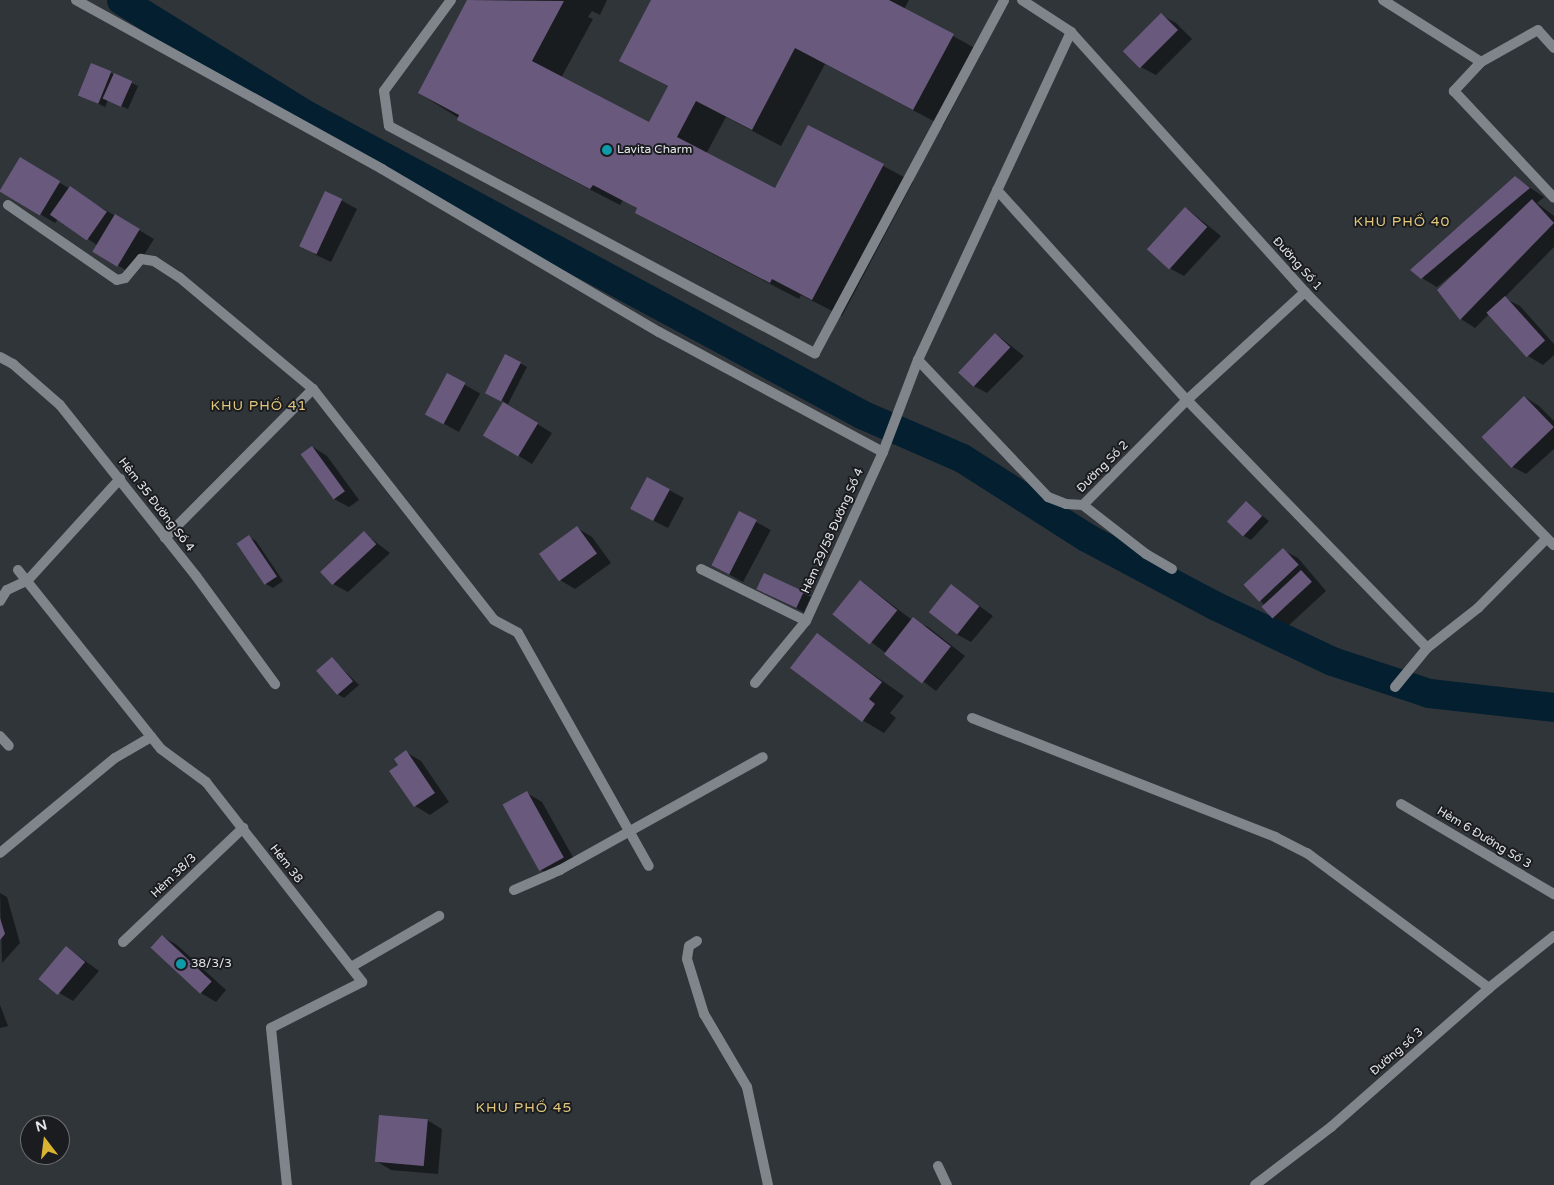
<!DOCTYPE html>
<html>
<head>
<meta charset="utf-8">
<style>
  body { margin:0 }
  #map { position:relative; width:1554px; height:1185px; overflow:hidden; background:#30353a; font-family:"Varela Round",sans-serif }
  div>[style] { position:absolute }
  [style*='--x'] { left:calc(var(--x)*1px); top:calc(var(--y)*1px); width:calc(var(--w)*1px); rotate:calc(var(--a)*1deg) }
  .shadow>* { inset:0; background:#0007; transform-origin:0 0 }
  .canal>* { height:29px; margin:-14.5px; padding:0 14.5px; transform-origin:14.5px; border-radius:14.5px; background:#042030 }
  .building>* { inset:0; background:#695a7d; transform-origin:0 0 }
  .service>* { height:10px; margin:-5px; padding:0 5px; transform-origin:5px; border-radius:5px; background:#80858b }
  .minor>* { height:10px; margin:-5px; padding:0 5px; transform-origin:5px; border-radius:5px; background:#80858b }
  .dots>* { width:14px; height:14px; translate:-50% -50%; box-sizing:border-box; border:2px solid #1a1c1f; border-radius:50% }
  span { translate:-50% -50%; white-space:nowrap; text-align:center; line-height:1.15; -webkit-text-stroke:4px #1a1c1f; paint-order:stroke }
  .poi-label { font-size:12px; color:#e2e5e9 }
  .left { translate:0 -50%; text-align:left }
  .street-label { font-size:12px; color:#e2e5e9 }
  .neighbourhood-label { font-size:14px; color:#e1c77b; letter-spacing:1px }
  .north { position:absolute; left:20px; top:1115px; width:50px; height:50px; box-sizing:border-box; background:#1a1c1f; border:1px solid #6a6c70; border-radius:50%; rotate:345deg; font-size:14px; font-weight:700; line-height:20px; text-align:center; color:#e2e5e9 }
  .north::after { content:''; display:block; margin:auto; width:18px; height:22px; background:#dab333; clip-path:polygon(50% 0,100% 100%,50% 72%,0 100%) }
</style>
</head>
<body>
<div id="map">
  <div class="shadow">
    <i style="clip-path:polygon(469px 0,607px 0,600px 15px,592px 11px,588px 17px,593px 19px,561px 78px,649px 124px,669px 87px,621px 60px,653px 0,909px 0,904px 9px,982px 52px,943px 126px,825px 64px,781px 146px,726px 117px,706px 154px,775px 190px,809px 126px,913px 182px,842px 316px,801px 295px,799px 299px,665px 229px,636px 212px,638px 209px,623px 200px,620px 205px,487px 136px,419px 93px)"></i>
    <i style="clip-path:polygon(1161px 15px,1176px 23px,1192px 39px,1156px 75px,1141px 67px)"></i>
    <i style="clip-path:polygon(92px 64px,138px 86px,128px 109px,108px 100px,105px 107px,80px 95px)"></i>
    <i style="clip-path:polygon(20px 159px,154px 239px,132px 274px,94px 251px,97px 245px,58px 219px,55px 223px,1px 191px)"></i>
    <i style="clip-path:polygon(1516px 178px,1544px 197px,1537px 203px,1554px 216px,1554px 247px,1504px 298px,1520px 306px,1554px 344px,1554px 355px,1543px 365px,1528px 356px,1489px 314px,1475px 328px,1461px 319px,1455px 272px,1437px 287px,1422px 278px)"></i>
    <i style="clip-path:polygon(326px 192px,357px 209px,331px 262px,314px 254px)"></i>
    <i style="clip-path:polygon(1186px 208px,1221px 236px,1184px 276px,1169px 268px)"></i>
    <i style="clip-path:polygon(996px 334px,1024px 356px,987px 393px,972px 385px)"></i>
    <i style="clip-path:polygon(520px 363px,527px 367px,508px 404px,494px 396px)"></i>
    <i style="left:447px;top:375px;width:38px;height:44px;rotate:29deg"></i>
    <i style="clip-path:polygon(1525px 397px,1539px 406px,1554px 421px,1554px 449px,1526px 474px,1511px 466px)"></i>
    <i style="clip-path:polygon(518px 412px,552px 433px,532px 464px,484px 435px)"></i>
    <i style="clip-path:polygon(313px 447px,327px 456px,359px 500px,349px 507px,334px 499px)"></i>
    <i style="clip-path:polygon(669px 490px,684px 498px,668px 528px,646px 517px)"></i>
    <i style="clip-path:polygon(1246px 503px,1269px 521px,1251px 540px,1244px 536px)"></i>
    <i style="left:739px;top:513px;width:36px;height:59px;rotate:28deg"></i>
    <i style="clip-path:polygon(577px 528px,592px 537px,611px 563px,575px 589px,560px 580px)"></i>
    <i style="clip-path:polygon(364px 533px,390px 553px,348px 592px,333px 584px)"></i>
    <i style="clip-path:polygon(249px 537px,256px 541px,283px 581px,273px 588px,266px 584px)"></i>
    <i style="clip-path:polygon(1283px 550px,1298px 558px,1326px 591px,1288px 626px,1273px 617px,1261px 601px)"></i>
    <i style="clip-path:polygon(765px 575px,811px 597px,804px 612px,764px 593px)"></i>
    <i style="clip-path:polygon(861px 581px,912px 620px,928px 627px,965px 656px,936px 691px,833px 613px)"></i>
    <i style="clip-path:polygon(952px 586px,993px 616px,971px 642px,956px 634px)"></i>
    <i style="clip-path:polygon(817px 635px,904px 696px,890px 713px,896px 718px,884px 733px,862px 720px)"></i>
    <i style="clip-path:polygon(332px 659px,359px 685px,344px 698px,337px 694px)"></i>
    <i style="clip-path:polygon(406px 752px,421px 761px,449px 802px,430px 815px,415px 806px,391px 771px,399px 765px)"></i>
    <i style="clip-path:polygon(527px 793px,542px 802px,578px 866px,556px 878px,541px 870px)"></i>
    <i style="clip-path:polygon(0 893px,7px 897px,20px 943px,2px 963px)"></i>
    <i style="clip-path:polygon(162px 936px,177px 945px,226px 990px,216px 1002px,201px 993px,151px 946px)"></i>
    <i style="clip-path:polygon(66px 947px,99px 971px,73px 1001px,58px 992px)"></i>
    <i style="clip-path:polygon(0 1005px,8px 1026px,0 1028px)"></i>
    <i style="clip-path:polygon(427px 1120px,442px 1129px,438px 1174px,391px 1170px,376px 1161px)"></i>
  </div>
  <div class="canal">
    <i style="--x:121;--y:0;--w:216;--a:31.8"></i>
    <i style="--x:305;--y:114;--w:632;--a:28.35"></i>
    <i style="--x:861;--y:414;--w:110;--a:23.5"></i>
    <i style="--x:962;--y:458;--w:147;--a:32.5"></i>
    <i style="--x:1086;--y:537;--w:147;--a:28"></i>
    <i style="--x:1216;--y:606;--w:128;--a:25.4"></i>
    <i style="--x:1332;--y:661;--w:102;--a:18.3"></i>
    <i style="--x:1429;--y:693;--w:126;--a:6.4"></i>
  </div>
  <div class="building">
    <i style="clip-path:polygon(467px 0,564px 1px,532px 61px,649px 122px,668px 86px,619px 61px,651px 0,889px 0,954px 34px,913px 110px,795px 48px,752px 130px,696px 101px,677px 137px,775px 188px,808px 125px,884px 164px,812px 300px,772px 279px,770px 283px,635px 213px,637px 208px,633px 206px,593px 185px,590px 189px,457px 120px,459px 115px,418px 93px)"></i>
    <i style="left:1161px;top:13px;width:24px;height:54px;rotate:45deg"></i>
    <i style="left:91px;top:63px;width:22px;height:35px;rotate:22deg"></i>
    <i style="left:114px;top:73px;width:20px;height:28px;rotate:24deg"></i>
    <i style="left:20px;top:157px;width:47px;height:40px;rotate:31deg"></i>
    <i style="clip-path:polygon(1515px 176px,1530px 188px,1421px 279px,1410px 270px)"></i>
    <i style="left:70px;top:186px;width:45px;height:35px;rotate:35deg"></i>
    <i style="left:325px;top:191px;width:19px;height:61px;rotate:25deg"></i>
    <i style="clip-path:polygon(1532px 199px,1554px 223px,1460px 320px,1437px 290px)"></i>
    <i style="left:1185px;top:207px;width:30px;height:57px;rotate:42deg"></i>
    <i style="left:115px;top:214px;width:29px;height:44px;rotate:31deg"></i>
    <i style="left:1505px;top:296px;width:60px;height:25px;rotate:48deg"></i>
    <i style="left:995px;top:333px;width:21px;height:54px;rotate:43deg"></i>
    <i style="left:505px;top:354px;width:18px;height:44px;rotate:27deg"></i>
    <i style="left:447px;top:373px;width:21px;height:47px;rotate:28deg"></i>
    <i style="left:1524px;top:396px;width:43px;height:59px;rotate:46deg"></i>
    <i style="left:503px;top:402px;width:41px;height:39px;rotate:31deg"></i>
    <i style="left:312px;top:446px;width:56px;height:14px;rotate:54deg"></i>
    <i style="left:647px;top:477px;width:26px;height:36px;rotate:28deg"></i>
    <i style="left:1246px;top:501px;width:22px;height:28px;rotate:43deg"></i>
    <i style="left:739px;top:511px;width:20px;height:61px;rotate:27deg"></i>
    <i style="left:577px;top:526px;width:34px;height:47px;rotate:54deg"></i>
    <i style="left:364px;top:531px;width:18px;height:60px;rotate:47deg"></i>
    <i style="left:249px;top:535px;width:50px;height:15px;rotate:56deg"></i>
    <i style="left:1283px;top:548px;width:23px;height:54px;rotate:47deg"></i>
    <i style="left:1301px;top:570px;width:16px;height:54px;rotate:47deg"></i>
    <i style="left:764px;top:573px;width:44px;height:18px;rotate:25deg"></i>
    <i style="left:860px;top:580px;width:48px;height:44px;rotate:39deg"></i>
    <i style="left:951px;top:584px;width:36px;height:36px;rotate:38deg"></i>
    <i style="left:913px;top:617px;width:48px;height:47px;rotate:38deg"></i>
    <i style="clip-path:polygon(817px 633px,882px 682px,869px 699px,875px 704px,862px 722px,790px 668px)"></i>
    <i style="left:332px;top:657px;width:32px;height:21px;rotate:49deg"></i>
    <i style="clip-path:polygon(406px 750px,435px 793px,414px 807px,389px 771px,398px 765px,394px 759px)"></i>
    <i style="left:527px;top:791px;width:76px;height:28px;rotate:61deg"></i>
    <i style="clip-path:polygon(0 918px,5px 934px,0 940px)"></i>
    <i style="left:162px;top:935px;width:68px;height:17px;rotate:43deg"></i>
    <i style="left:66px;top:946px;width:25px;height:43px;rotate:40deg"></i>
    <i style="left:379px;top:1115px;width:49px;height:47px;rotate:5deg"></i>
  </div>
  <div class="service">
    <i style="--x:451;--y:0;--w:113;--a:126.4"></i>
    <i style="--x:384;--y:91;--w:35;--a:82"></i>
    <i style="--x:389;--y:126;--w:483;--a:28.1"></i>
    <i style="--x:815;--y:353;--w:400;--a:-61.8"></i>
    <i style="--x:28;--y:580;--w:137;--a:-47.7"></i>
    <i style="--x:1401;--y:804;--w:178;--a:30.5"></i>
    <i style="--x:0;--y:853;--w:149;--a:-39.6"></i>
    <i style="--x:115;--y:758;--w:42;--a:-30.3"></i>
    <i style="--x:697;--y:941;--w:9;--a:148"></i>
    <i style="--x:689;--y:946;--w:13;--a:99"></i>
    <i style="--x:687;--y:959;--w:58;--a:72.8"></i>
    <i style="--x:704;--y:1014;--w:85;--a:59.5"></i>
    <i style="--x:747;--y:1087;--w:100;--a:77.9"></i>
    <i style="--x:351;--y:967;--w:102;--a:-30.1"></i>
  </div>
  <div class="minor">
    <i style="--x:76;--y:0;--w:350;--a:28.9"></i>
    <i style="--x:382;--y:169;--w:321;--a:30.5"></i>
    <i style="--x:659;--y:332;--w:254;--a:28.2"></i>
    <i style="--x:1022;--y:0;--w:59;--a:33.1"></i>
    <i style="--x:1071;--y:32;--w:350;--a:48"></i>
    <i style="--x:1305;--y:292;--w:355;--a:45.5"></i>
    <i style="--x:1383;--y:0;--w:116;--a:32.3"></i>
    <i style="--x:1554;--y:48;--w:24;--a:-132"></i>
    <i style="--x:1538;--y:30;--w:65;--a:150.7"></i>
    <i style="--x:1481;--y:62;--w:40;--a:133"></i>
    <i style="--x:1454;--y:91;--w:146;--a:46.9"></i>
    <i style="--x:997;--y:190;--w:283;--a:47.9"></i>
    <i style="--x:1187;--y:400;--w:345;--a:45.9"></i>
    <i style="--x:8;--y:205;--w:132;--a:34.5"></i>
    <i style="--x:117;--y:280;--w:8;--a:-14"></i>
    <i style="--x:125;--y:278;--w:25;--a:-50"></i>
    <i style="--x:141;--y:259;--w:13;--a:9"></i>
    <i style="--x:154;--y:261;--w:30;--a:33"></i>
    <i style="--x:179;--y:277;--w:175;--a:39.9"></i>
    <i style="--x:313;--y:389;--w:293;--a:51.9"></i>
    <i style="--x:494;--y:620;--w:27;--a:28"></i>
    <i style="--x:518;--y:633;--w:267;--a:60.7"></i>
    <i style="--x:0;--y:357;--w:15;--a:28"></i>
    <i style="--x:13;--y:364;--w:62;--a:41.1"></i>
    <i style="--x:60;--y:405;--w:218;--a:51.5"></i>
    <i style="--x:196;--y:576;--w:134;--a:53.8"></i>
    <i style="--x:918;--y:360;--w:189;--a:46.5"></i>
    <i style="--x:1048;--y:497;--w:19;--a:21"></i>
    <i style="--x:1066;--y:504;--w:17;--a:3"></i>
    <i style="--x:1083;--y:505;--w:148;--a:-45.3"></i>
    <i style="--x:1187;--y:400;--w:160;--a:-42.5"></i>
    <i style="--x:1083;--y:505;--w:80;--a:37.9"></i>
    <i style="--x:1146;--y:554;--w:30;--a:30"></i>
    <i style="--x:165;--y:538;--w:210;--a:-45.2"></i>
    <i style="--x:701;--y:569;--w:117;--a:26.3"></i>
    <i style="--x:806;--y:621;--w:186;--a:-65.5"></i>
    <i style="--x:883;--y:452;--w:98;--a:-69.2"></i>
    <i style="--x:918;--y:360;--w:362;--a:-65"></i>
    <i style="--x:18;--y:570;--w:229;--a:51.4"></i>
    <i style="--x:161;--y:749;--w:56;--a:36.3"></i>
    <i style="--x:206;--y:782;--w:254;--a:52"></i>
    <i style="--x:362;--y:982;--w:102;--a:153.2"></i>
    <i style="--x:271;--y:1028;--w:158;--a:84.2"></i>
    <i style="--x:0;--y:601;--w:13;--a:-58"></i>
    <i style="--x:7;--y:590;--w:23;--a:-25"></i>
    <i style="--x:755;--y:683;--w:80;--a:-50.6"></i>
    <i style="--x:1395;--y:687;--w:50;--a:-50.6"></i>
    <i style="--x:1427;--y:648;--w:65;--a:-38.1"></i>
    <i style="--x:1478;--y:608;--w:98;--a:-45.4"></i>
    <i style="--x:972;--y:718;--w:326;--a:21.4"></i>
    <i style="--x:1275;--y:837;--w:36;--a:27"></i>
    <i style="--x:1307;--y:853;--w:227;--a:36.6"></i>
    <i style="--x:0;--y:736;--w:13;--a:48"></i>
    <i style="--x:514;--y:890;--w:50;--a:-23.5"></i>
    <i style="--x:560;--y:870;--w:232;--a:-29.1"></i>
    <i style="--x:123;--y:942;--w:166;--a:-43.5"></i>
    <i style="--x:938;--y:1166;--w:21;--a:65"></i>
    <i style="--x:1255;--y:1185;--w:96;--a:-37.3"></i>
    <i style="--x:1331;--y:1127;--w:210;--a:-41.3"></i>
    <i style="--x:1489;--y:988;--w:83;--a:-38.7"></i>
  </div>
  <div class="dots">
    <i style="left:607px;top:150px;background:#0f9aa8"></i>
    <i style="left:181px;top:964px;background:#0f9aa8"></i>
  </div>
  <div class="poi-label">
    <span class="left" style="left:617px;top:150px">Lavita Charm</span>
    <span class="left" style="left:191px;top:964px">38/3/3</span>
  </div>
  <div class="street-label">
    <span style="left:1297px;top:264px;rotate:48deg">Đường Số 1</span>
    <span style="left:1103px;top:467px;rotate:-45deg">Đường Số 2</span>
    <span style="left:156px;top:505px;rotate:52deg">Hẻm 35 Đường Số 4</span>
    <span style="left:833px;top:531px;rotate:-66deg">Hẻm 29/58 Đường Số 4</span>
    <span style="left:1484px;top:838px;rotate:31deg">Hẻm 6 Đường Số 3</span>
    <span style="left:286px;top:864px;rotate:52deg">Hẻm 38</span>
    <span style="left:174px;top:876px;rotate:-44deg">Hẻm 38/3</span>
    <span style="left:1397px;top:1052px;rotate:-41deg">Đường số 3</span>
  </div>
  <div class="neighbourhood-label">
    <span style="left:1402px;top:222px">KHU PHỐ 40</span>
    <span style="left:259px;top:406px">KHU PHỐ 41</span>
    <span style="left:524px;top:1108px">KHU PHỐ 45</span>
  </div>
  <div class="north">N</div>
</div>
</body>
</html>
